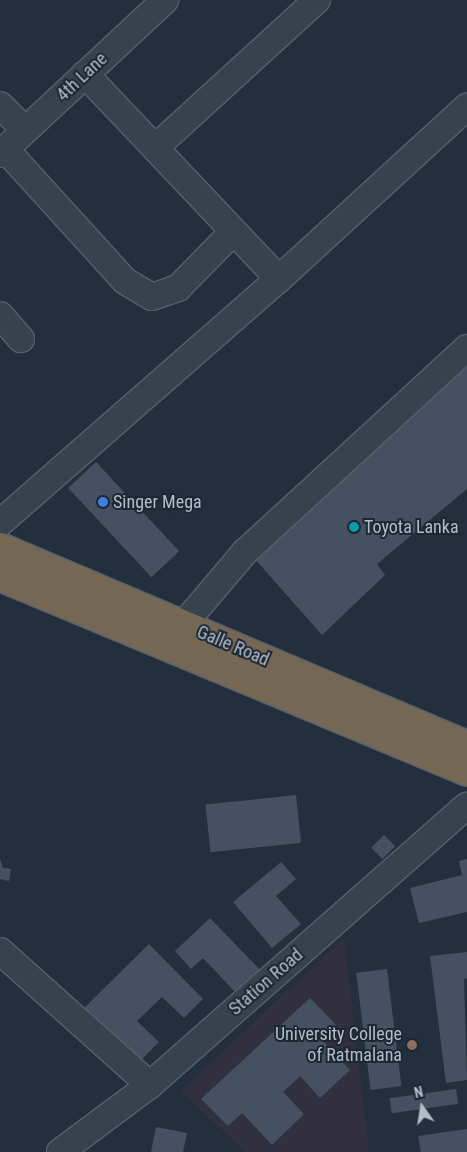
<!DOCTYPE html>
<html>
<head>
<meta charset="utf-8">
<style>
  body { margin:0 }
  #map { position:relative; width:467px; height:1152px; overflow:hidden; background:#242f3e; font-family:"Roboto Condensed",sans-serif }
  div>[style] { position:absolute }
  [style*='--x'] { left:calc(var(--x)*1px); top:calc(var(--y)*1px); width:calc(var(--w)*1px); rotate:calc(var(--a)*1deg) }
  .medical>* { inset:0; background:#32303f }
  .building>* { inset:0; background:#455162; transform-origin:0 0 }
  .roads { filter:drop-shadow(1px 0 #565f6c) drop-shadow(-1px 0 #565f6c) drop-shadow(0 1px #565f6c) drop-shadow(0 -1px #565f6c) }
  .minor>* { height:26px; margin:-13px; padding:0 13px; transform-origin:13px; border-radius:13px; background:#38414e }
  .highway>* { height:28px; margin:-14px; padding:0 14px; transform-origin:14px; border-radius:14px; background:#746855 }
  .dots>* { width:14px; height:14px; translate:-50% -50%; box-sizing:border-box; border:2px solid #1d2633; border-radius:50% }
  span { translate:-50% -50%; white-space:nowrap; text-align:center; line-height:1.15; -webkit-text-stroke:4px #1d2633; paint-order:stroke }
  .street-label { font-size:18px; color:#b4bcc9 }
  .poi-label { font-size:18px; color:#b4bcc9 }
  .left { translate:0 -50%; text-align:left }
  .right { translate:-100% -50%; text-align:right }
  .north { position:absolute; left:397px; top:1082px; width:50px; height:50px; -webkit-text-stroke:4px #1d2633; paint-order:stroke; rotate:347deg; font-size:14px; font-weight:700; line-height:20px; text-align:center; color:#b4bcc9 }
  .north::after { content:''; display:block; margin:auto; width:18px; height:22px; background:#b4bcc9; clip-path:polygon(50% 0,100% 100%,50% 72%,0 100%) }
</style>
</head>
<body>
<div id="map">
  <div class="medical">
    <i style="clip-path:polygon(344px 938px,369px 1152px,246px 1152px,180px 1091px)"></i>
  </div>
  <div class="building">
    <i style="clip-path:polygon(467px 361px,467px 489px,377px 564px,385px 575px,322px 635px,254px 558px)"></i>
    <i style="left:96px;top:462px;width:122px;height:38px;rotate:47deg"></i>
    <i style="left:296px;top:795px;width:48px;height:91px;rotate:84deg"></i>
    <i style="left:384px;top:835px;width:16px;height:18px;rotate:45deg"></i>
    <i style="clip-path:polygon(0 859px,3px 868px,11px 869px,9px 881px,0 879px)"></i>
    <i style="clip-path:polygon(467px 859px,467px 912px,419px 923px,410px 888px,462px 875px,459px 861px)"></i>
    <i style="clip-path:polygon(281px 862px,296px 879px,276px 896px,301px 924px,272px 948px,233px 902px)"></i>
    <i style="clip-path:polygon(210px 918px,261px 971px,237px 994px,203px 958px,191px 969px,175px 951px)"></i>
    <i style="clip-path:polygon(149px 944px,203px 999px,184px 1018px,162px 997px,137px 1021px,159px 1042px,137px 1064px,82px 1010px)"></i>
    <i style="clip-path:polygon(467px 952px,467px 978px,464px 979px,467px 1080px,446px 1083px,430px 956px)"></i>
    <i style="left:387px;top:969px;width:118px;height:31px;rotate:83deg"></i>
    <i style="clip-path:polygon(310px 998px,337px 1026px,322px 1040px,350px 1070px,320px 1098px,300px 1076px,283px 1092px,304px 1114px,272px 1145px,242px 1113px,228px 1126px,201px 1099px)"></i>
    <i style="left:456px;top:1089px;width:15px;height:67px;rotate:82deg"></i>
    <i style="clip-path:polygon(156px 1127px,187px 1133px,183px 1152px,151px 1152px)"></i>
    <i style="clip-path:polygon(467px 1129px,467px 1152px,421px 1152px,418px 1136px)"></i>
  </div>
  <div class="roads">
    <div class="minor">
      <i style="--x:85;--y:74;--w:282;--a:46.6"></i>
      <i style="--x:0;--y:105;--w:35;--a:45"></i>
      <i style="--x:156;--y:147;--w:218;--a:-42.4"></i>
      <i style="--x:5;--y:149;--w:178;--a:47.7"></i>
      <i style="--x:125;--y:281;--w:31;--a:31"></i>
      <i style="--x:152;--y:297;--w:28;--a:-19"></i>
      <i style="--x:178;--y:288;--w:78;--a:-45.5"></i>
      <i style="--x:0;--y:154;--w:226;--a:-43"></i>
      <i style="--x:0;--y:315;--w:32;--a:49"></i>
      <i style="--x:0;--y:523;--w:371;--a:-41.2"></i>
      <i style="--x:279;--y:279;--w:255;--a:-42.5"></i>
      <i style="--x:183;--y:625;--w:96;--a:-49.7"></i>
      <i style="--x:245;--y:552;--w:301;--a:-42.6"></i>
      <i style="--x:0;--y:951;--w:201;--a:41.8"></i>
      <i style="--x:60;--y:1152;--w:112;--a:-36.7"></i>
      <i style="--x:150;--y:1085;--w:422;--a:-41.4"></i>
    </div>
    <div class="highway">
      <i style="--x:0;--y:547;--w:507;--a:22.98"></i>
      <i style="--x:0;--y:577;--w:506;--a:22.66"></i>
    </div>
  </div>
  <div class="dots">
    <i style="left:103px;top:502px;background:#3f7fe0"></i>
    <i style="left:354px;top:527px;background:#0f9aa8"></i>
    <i style="left:412px;top:1045px;background:#8d6e63"></i>
  </div>
  <div class="street-label">
    <span style="left:82px;top:77px;rotate:-43deg">4th Lane</span>
    <span style="left:233px;top:646px;rotate:23deg">Galle Road</span>
    <span style="left:266px;top:982px;rotate:-41deg">Station Road</span>
  </div>
  <div class="poi-label">
    <span class="left" style="left:113px;top:502px">Singer Mega</span>
    <span class="left" style="left:364px;top:527px">Toyota Lanka</span>
    <span class="right" style="left:402px;top:1045px">University College<br>of Ratmalana</span>
  </div>
  <div class="north">N</div>
</div>
</body>
</html>
